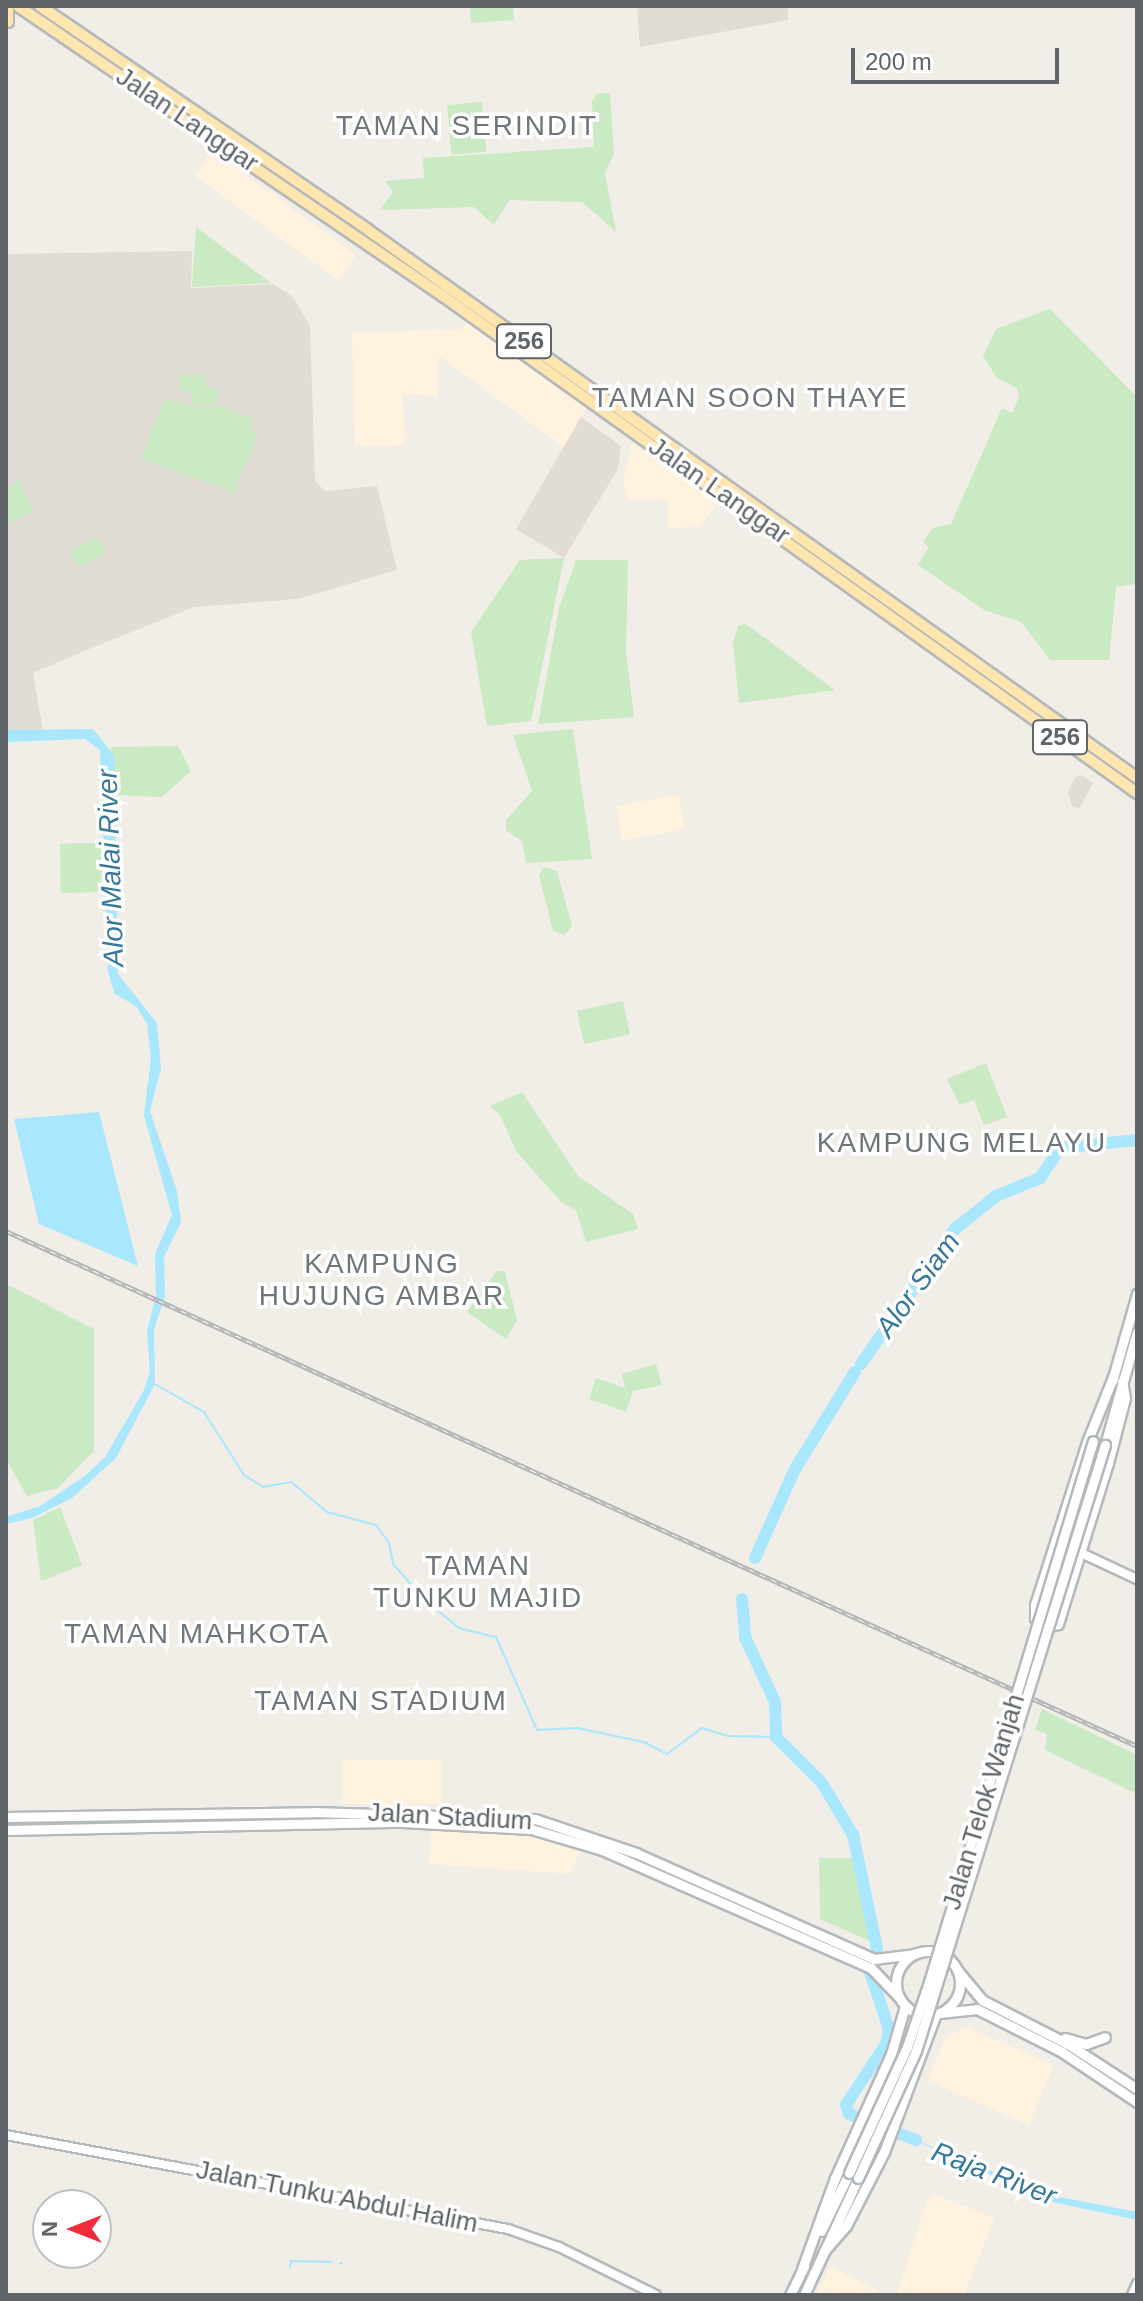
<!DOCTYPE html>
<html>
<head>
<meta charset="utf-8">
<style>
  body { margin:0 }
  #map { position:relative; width:1143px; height:2301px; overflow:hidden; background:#f1ede7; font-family:Helvetica,sans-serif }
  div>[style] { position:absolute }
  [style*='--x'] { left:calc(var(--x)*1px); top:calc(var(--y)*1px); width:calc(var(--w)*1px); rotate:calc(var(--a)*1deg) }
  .commercial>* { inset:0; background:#fff2de; transform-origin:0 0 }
  .education>* { inset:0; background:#e1ddd5 }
  .green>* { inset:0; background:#c9eac3; transform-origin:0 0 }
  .water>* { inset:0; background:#a9e7ff }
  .stream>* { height:2px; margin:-1px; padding:0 1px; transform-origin:1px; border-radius:1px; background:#a9e7ff }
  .river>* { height:12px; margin:-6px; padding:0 6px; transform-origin:6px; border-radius:6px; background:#a9e7ff }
  .roads { filter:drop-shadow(2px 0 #b4b9bc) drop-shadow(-2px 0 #b4b9bc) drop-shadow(0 2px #b4b9bc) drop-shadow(0 -2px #b4b9bc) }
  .tertiary>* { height:8px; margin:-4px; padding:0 4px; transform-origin:4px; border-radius:4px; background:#fff }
  .secondary>* { height:9px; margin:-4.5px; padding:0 4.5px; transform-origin:4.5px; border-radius:4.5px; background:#fff }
  .secondary>.ring { margin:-4.5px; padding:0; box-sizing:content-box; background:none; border:9px solid #fff; border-radius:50% }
  .primary>* { height:10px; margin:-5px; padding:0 5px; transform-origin:5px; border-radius:5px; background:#ffe5ae }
  .rail>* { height:5px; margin-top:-2.5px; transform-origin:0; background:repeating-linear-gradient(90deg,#fff 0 6px,#b4b5b6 0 12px); box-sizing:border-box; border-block:2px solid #b4b5b6 }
  .bridges { filter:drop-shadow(2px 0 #b3b8bc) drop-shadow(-2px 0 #b3b8bc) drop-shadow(0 2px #b3b8bc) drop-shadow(0 -2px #b3b8bc) }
  .secondary-bridge>* { height:9px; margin:-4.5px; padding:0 4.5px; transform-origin:4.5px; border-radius:4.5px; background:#fff }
  span { translate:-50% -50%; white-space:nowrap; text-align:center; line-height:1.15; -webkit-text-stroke:7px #fff; paint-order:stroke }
  .shield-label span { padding:2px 6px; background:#fff; border:2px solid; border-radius:6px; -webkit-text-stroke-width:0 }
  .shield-label { font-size:24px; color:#5e6468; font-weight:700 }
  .street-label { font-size:26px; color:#5e6468 }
  .neighbourhood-label { font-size:28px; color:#6f767a; letter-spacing:2px }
  .water-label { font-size:28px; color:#36789c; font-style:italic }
  .frame { position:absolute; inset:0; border:8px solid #5e6468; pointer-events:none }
  .north { position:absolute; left:32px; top:2189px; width:80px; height:80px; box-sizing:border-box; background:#fff; border:2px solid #bfc1c3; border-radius:50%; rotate:270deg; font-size:22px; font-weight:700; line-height:32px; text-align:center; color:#5e6468 }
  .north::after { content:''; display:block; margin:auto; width:28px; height:36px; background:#f42b3b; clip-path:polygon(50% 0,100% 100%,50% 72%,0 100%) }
  .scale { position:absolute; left:851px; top:48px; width:208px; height:36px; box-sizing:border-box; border:4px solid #5e6468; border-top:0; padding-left:10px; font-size:24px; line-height:28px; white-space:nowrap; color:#5e6468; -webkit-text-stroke:6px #fff; paint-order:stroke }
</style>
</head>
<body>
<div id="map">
  <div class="commercial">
    <i style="left:213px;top:151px;width:177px;height:31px;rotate:36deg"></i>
    <i style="clip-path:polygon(467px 323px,587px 407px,563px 447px,439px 356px,438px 396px,403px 394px,405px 445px,355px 446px,352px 333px,462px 329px)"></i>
    <i style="clip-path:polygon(632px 442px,718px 502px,700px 527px,668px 528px,668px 500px,627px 500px,623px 483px)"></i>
    <i style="left:679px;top:795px;width:35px;height:64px;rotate:80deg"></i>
    <i style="left:441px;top:1760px;width:44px;height:98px;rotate:90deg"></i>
    <i style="clip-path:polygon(431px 1831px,532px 1835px,582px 1847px,570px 1874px,429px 1864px)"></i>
    <i style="clip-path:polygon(967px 2027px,1054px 2065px,1029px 2125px,927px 2080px,946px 2036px)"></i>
    <i style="clip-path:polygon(936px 2195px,995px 2218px,964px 2295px,896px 2295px,927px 2200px)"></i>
    <i style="clip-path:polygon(830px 2266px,886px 2295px,816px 2295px)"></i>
  </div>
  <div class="education">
    <i style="clip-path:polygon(637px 6px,788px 6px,788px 20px,640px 47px)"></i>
    <i style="clip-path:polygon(192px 251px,191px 288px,273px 284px,293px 297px,310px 326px,315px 481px,325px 491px,377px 486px,397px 570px,297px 599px,194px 607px,89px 649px,33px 673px,43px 730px,6px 730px,6px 254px)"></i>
    <i style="clip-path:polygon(581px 417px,621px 446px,618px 469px,564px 558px,516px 529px)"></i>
    <i style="clip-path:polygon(1082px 775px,1093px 783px,1079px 809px,1072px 806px,1068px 792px,1075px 777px)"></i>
  </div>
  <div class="green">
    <i style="clip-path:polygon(470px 6px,513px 6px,514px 20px,471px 23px)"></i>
    <i style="clip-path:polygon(610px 93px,614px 154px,605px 173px,616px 232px,582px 202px,509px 200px,494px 225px,474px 207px,380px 210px,393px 192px,385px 181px,424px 178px,423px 158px,594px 147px,592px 102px,597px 94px)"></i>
    <i style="left:482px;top:102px;width:50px;height:35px;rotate:85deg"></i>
    <i style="clip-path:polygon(196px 227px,271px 283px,192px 287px)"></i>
    <i style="clip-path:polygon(1050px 309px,1137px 397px,1135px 584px,1116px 587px,1109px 660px,1050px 660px,1021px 622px,984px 610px,918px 565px,929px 547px,923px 542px,933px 528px,951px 524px,1002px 408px,1012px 413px,1019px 397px,1017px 388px,997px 378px,983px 356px,996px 329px)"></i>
    <i style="clip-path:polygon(205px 374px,206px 388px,217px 388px,218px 403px,192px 405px,190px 390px,180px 391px,179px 375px)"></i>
    <i style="clip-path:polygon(165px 398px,191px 407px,220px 406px,253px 419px,249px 429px,258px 434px,232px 497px,229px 490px,141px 459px)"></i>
    <i style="clip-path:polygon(19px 479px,33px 512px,6px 524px,6px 490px)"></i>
    <i style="left:97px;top:537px;width:18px;height:30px;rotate:63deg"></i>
    <i style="clip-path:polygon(564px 558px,531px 721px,487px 726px,471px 632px,520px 560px)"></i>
    <i style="clip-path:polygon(576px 560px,628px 560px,626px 652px,634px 717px,538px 724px,559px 608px)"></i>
    <i style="clip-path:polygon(746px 624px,835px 690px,739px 703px,733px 642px,739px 625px)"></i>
    <i style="clip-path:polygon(573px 729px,592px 859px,526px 863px,522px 841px,506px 830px,506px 820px,532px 791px,513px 735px)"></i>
    <i style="clip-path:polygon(178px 746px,191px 771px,162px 797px,115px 795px,111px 747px)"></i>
    <i style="left:101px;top:843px;width:49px;height:41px;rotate:89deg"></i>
    <i style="clip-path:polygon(544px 867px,557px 871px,572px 926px,564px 935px,553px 931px,539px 875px)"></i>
    <i style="left:623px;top:1001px;width:34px;height:47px;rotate:78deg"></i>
    <i style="clip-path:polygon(986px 1063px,1007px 1117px,984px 1125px,974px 1100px,960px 1105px,947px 1079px)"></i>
    <i style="clip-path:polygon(522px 1092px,578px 1176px,633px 1214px,638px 1229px,586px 1242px,576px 1210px,561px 1202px,516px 1151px,500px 1115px,490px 1106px)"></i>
    <i style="clip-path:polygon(497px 1271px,505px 1272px,517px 1320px,506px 1339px,467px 1312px)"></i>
    <i style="clip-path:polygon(6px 1284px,94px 1329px,94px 1451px,58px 1488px,27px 1496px,6px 1459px)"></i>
    <i style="clip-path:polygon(656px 1364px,662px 1385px,633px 1391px,626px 1412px,589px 1399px,596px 1378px,625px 1388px,622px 1374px)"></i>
    <i style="clip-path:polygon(60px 1507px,82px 1565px,41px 1581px,33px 1520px)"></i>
    <i style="clip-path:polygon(1042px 1709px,1137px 1755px,1137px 1794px,1045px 1750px,1047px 1734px,1035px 1730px)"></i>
    <i style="clip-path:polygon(819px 1858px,855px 1858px,870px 1941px,820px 1919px)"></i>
  </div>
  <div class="water">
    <i style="clip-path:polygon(93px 729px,114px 755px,118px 974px,157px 1023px,161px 1068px,150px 1111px,177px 1191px,181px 1222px,164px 1257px,165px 1297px,154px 1329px,155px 1384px,116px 1458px,72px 1498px,32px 1518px,6px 1524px,6px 1517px,40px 1506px,85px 1476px,105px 1457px,143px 1392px,150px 1372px,147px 1331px,156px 1296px,155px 1254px,172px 1215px,144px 1116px,151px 1057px,147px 1024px,136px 1006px,115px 994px,108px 972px,100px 750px,85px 739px,6px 742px,6px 730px)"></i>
    <i style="clip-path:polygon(99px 1112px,138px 1266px,39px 1224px,14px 1119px)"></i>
    <i style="clip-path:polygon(901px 2134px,1050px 2195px,1137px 2212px,1137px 2220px,1048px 2201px)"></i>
  </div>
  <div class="stream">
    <i style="--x:153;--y:1383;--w:59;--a:29.6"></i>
    <i style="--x:204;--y:1412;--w:75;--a:57.6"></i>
    <i style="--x:244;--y:1475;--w:22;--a:32"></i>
    <i style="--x:263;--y:1487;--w:28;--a:-10"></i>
    <i style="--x:291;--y:1482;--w:47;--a:39.8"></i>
    <i style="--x:327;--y:1512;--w:51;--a:14.9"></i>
    <i style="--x:376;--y:1525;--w:22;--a:54"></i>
    <i style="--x:389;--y:1543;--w:21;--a:79"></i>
    <i style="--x:393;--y:1564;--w:48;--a:48.4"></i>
    <i style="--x:425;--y:1600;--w:44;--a:39.5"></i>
    <i style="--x:459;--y:1628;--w:38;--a:14"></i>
    <i style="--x:496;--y:1637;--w:102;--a:66.2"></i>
    <i style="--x:537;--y:1730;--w:40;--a:-2.9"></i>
    <i style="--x:577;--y:1728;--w:68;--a:11.8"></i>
    <i style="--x:644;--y:1742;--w:26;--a:28"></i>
    <i style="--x:667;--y:1754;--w:44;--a:-36.6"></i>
    <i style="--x:702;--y:1728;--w:28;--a:17"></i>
    <i style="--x:729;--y:1736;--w:47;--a:1.2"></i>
    <i style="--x:340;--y:2263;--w:2;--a:0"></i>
    <i style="--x:290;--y:2267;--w:6;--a:-81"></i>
    <i style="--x:291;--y:2261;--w:41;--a:1.4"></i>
  </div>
  <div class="river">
    <i style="--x:1058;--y:1148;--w:79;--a:-5.8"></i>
    <i style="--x:861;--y:1364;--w:165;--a:-55.2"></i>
    <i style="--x:955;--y:1229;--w:53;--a:-38.8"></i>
    <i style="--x:996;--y:1196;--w:48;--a:-22.2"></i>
    <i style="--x:1040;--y:1178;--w:27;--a:-56"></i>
    <i style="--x:755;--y:1558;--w:98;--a:-65.8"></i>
    <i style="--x:795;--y:1469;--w:114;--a:-58.3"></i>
    <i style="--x:742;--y:1599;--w:38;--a:85"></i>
    <i style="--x:745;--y:1637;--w:72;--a:65.2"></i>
    <i style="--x:775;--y:1702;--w:35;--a:88"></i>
    <i style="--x:776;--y:1737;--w:65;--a:45"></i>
    <i style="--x:822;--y:1783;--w:61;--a:59.2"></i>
    <i style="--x:853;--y:1835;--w:116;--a:78"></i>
    <i style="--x:869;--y:1969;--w:63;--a:71.6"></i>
    <i style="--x:889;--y:2029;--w:15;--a:101"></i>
    <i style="--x:886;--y:2044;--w:73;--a:123.3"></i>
    <i style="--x:846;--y:2105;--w:9;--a:72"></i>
    <i style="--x:849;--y:2114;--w:72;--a:21.2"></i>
  </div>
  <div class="roads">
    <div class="tertiary">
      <i style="--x:1079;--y:1552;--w:64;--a:25"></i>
      <i style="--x:6;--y:2135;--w:511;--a:10.61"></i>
      <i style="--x:508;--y:2229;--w:54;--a:19.4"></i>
      <i style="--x:559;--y:2247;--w:108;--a:26.3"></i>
      <i style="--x:1132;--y:2295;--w:12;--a:-66"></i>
    </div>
    <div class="secondary">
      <i style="--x:1113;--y:1377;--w:70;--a:111.8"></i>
      <i style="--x:1087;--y:1442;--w:171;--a:107.7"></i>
      <i style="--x:1035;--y:1605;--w:13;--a:90"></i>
      <i style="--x:1035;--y:1618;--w:13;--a:42"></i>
      <i style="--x:1045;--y:1627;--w:13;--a:-13"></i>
      <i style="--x:1058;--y:1624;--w:10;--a:-73"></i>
      <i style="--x:1061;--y:1614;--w:158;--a:-72.7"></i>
      <i style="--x:1108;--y:1463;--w:67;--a:-75.3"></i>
      <i style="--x:1125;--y:1398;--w:17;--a:-100"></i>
      <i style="--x:1112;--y:1381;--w:91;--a:-74"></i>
      <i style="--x:1105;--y:1445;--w:117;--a:-74.2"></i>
      <i style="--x:6;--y:1817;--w:307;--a:-0.9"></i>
      <i style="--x:313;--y:1812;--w:222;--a:1.8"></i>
      <i style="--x:535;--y:1819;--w:107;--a:18.6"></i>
      <i style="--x:636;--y:1853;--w:261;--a:24"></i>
      <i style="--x:874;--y:1959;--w:38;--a:-7"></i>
      <i style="--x:6;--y:1830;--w:396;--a:-1.2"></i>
      <i style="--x:402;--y:1822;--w:129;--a:3.1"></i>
      <i style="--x:531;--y:1829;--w:74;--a:16.5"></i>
      <i style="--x:602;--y:1850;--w:294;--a:23.7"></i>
      <i style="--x:871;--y:1968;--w:40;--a:46"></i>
      <i class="ring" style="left:896px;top:1951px;width:55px;height:55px"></i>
      <i style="--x:957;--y:1970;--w:39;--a:50"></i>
      <i style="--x:982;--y:2000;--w:97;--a:27.1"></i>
      <i style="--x:1068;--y:2044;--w:82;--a:33.1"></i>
      <i style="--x:940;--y:2013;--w:37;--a:-6"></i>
      <i style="--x:977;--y:2009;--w:95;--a:26.8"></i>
      <i style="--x:1062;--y:2052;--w:90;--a:33.7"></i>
      <i style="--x:1065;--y:2038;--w:22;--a:16"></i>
      <i style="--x:1086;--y:2044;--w:20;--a:-20"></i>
      <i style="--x:821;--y:2231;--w:64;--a:-64.2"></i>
      <i style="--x:824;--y:2251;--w:33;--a:-49"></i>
      <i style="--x:846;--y:2226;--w:83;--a:-62.8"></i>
      <i style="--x:884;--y:2152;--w:147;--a:-69.4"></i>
      <i style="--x:802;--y:2269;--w:97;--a:-70.1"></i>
      <i style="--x:835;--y:2178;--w:136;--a:-65.7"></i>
      <i style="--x:891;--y:2054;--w:50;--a:-73.7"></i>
      <i style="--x:790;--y:2295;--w:32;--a:-64"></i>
      <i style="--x:804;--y:2295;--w:129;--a:-65.2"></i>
    </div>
    <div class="primary">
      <i style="--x:18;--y:6;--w:515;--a:34.31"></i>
      <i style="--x:443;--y:296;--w:854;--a:35.61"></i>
      <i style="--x:40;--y:6;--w:397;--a:34.3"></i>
      <i style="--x:368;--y:230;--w:944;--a:35.47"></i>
      <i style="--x:8;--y:22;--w:16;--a:-90"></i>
    </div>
  </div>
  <div class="rail">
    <i style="--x:6;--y:1231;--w:1243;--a:24.48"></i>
  </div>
  <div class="bridges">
    <div class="secondary-bridge">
      <i style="--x:849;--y:2173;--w:139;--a:-65.3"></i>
      <i style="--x:907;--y:2047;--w:69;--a:-71.3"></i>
      <i style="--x:929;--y:1982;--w:565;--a:-73.14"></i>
      <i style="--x:858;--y:2178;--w:140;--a:-65.5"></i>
      <i style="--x:916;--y:2051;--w:635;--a:-72.68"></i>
    </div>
  </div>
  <div class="shield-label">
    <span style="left:524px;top:341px">256</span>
    <span style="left:1060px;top:737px">256</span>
  </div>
  <div class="street-label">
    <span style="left:187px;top:120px;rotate:34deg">Jalan Langgar</span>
    <span style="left:719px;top:491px;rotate:35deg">Jalan Langgar</span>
    <span style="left:984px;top:1802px;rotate:-73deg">Jalan Telok Wanjah</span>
    <span style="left:450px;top:1817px;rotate:3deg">Jalan Stadium</span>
    <span style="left:337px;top:2197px;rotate:11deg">Jalan Tunku Abdul Halim</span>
  </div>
  <div class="neighbourhood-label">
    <span style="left:467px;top:126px">TAMAN SERINDIT</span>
    <span style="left:750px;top:398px">TAMAN SOON THAYE</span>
    <span style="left:962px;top:1143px">KAMPUNG MELAYU</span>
    <span style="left:382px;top:1280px">KAMPUNG<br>HUJUNG AMBAR</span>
    <span style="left:478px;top:1582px">TAMAN<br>TUNKU MAJID</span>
    <span style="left:197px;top:1634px">TAMAN MAHKOTA</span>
    <span style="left:381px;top:1701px">TAMAN STADIUM</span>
  </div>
  <div class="water-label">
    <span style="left:111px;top:868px;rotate:-92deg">Alor Malai River</span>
    <span style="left:918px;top:1285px;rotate:-54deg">Alor Siam</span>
    <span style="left:994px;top:2174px;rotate:21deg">Raja River</span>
  </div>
  <div class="frame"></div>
  <div class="north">N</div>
  <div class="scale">200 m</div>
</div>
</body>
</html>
